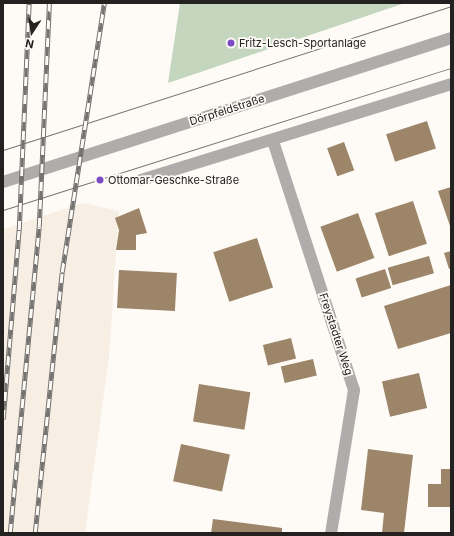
<!DOCTYPE html>
<html>
<head>
<meta charset="utf-8">
<style>
  body { margin:0 }
  #map { position:relative; width:454px; height:536px; overflow:hidden; background:#fefbf7; font-family:Inter,sans-serif }
  div>[style] { position:absolute }
  [style*='--x'] { left:calc(var(--x)*1px); top:calc(var(--y)*1px); width:calc(var(--w)*1px); rotate:calc(var(--a)*1deg) }
  .built>* { inset:0; background:#f7efe4 }
  .green>* { inset:0; background:#c4d6bd }
  .building>* { inset:0; background:#9c8568; transform-origin:0 0 }
  .minor>* { height:12px; margin:-6px; padding:0 6px; transform-origin:6px; border-radius:6px; background:#afadac }
  .tram>* { height:1px; margin:-0.5px; padding:0 0.5px; transform-origin:0.5px; border-radius:0.5px; background:#757371 }
  .rail>* { height:4.5px; margin-top:-2.25px; transform-origin:0; background:repeating-linear-gradient(90deg,#fefbf7 0 9px,#757371 0 18px); box-sizing:border-box; border-block:1px solid #757371 }
  .dots>* { width:11px; height:11px; translate:-50% -50%; box-sizing:border-box; border:2px solid #fefbf7; border-radius:50% }
  span { translate:-50% -50%; white-space:nowrap; text-align:center; line-height:1.15; -webkit-text-stroke:3.5px #fefbf7; paint-order:stroke }
  .poi-label { font-size:11px; color:#232220 }
  .left { translate:0 -50%; text-align:left }
  .street-label { font-size:11px; color:#232220 }
  .frame { position:absolute; inset:0; border:4px solid #232220; pointer-events:none }
  .north { position:absolute; left:12px; top:12px; width:40px; height:40px; -webkit-text-stroke:3px #fefbf7; paint-order:stroke; rotate:192deg; font-size:11px; font-weight:700; line-height:16px; text-align:center; color:#232220 }
  .north::after { content:''; display:block; margin:auto; width:14px; height:18px; background:#232220; clip-path:polygon(50% 0,100% 100%,50% 72%,0 100%) }
</style>
</head>
<body>
<div id="map">
  <div class="built">
    <i style="clip-path:polygon(83px 203px,119px 211px,109px 357px,85px 533px,3px 533px,3px 229px)"></i>
  </div>
  <div class="green">
    <i style="clip-path:polygon(180px 3px,405px 3px,168px 83px)"></i>
  </div>
  <div class="building">
    <i style="left:427px;top:121px;width:29px;height:43px;rotate:72deg"></i>
    <i style="left:344px;top:142px;width:30px;height:18px;rotate:70deg"></i>
    <i style="clip-path:polygon(451px 187px,451px 225px,450px 226px,438px 191px)"></i>
    <i style="left:413px;top:201px;width:45px;height:40px;rotate:72deg"></i>
    <i style="clip-path:polygon(139px 208px,147px 233px,136px 235px,136px 250px,116px 250px,119px 230px,115px 218px)"></i>
    <i style="left:358px;top:213px;width:48px;height:40px;rotate:70deg"></i>
    <i style="left:257px;top:238px;width:52px;height:46px;rotate:72deg"></i>
    <i style="clip-path:polygon(451px 251px,451px 268px,449px 269px,444px 253px)"></i>
    <i style="left:429px;top:256px;width:18px;height:43px;rotate:74deg"></i>
    <i style="left:385px;top:269px;width:20px;height:31px;rotate:72deg"></i>
    <i style="left:119px;top:270px;width:58px;height:38px;rotate:3deg"></i>
    <i style="clip-path:polygon(451px 285px,451px 333px,398px 349px,384px 306px)"></i>
    <i style="left:291px;top:338px;width:21px;height:29px;rotate:76deg"></i>
    <i style="left:313px;top:359px;width:17px;height:33px;rotate:77deg"></i>
    <i style="left:419px;top:373px;width:36px;height:38px;rotate:77deg"></i>
    <i style="left:199px;top:384px;width:52px;height:38px;rotate:9deg"></i>
    <i style="left:181px;top:444px;width:50px;height:38px;rotate:12deg"></i>
    <i style="clip-path:polygon(368px 449px,413px 455px,404px 533px,382px 533px,384px 513px,361px 510px)"></i>
    <i style="clip-path:polygon(441px 469px,451px 469px,451px 507px,428px 507px,428px 484px,441px 484px)"></i>
    <i style="clip-path:polygon(213px 519px,282px 528px,282px 533px,211px 533px)"></i>
  </div>
  <div class="minor">
    <i style="--x:273;--y:141;--w:262;--a:72"></i>
    <i style="--x:354;--y:390;--w:145;--a:99.1"></i>
    <i style="--x:141;--y:180;--w:325;--a:-17.2"></i>
    <i style="--x:3;--y:182;--w:471;--a:-17.8"></i>
  </div>
  <div class="tram">
    <i style="--x:3;--y:150;--w:471;--a:-17.8"></i>
    <i style="--x:3;--y:210;--w:470;--a:-17.6"></i>
  </div>
  <div class="rail">
    <i style="--x:3;--y:419;--w:190;--a:-85.2"></i>
    <i style="--x:19;--y:230;--w:227;--a:-87.5"></i>
    <i style="--x:10;--y:533;--w:307;--a:-84.6"></i>
    <i style="--x:39;--y:227;--w:224;--a:-87.4"></i>
    <i style="--x:35;--y:533;--w:262;--a:-84.1"></i>
    <i style="--x:62;--y:272;--w:272;--a:-81.1"></i>
  </div>
  <div class="dots">
    <i style="left:231px;top:43px;background:#7d4cc4"></i>
    <i style="left:100px;top:180px;background:#7d4cc4"></i>
  </div>
  <div class="poi-label">
    <span class="left" style="left:239px;top:43px">Fritz-Lesch-Sportanlage</span>
    <span class="left" style="left:108px;top:180px">Ottomar-Geschke-Straße</span>
  </div>
  <div class="street-label">
    <span style="left:227px;top:110px;rotate:-18deg">Dörpfeldstraße</span>
    <span style="left:336px;top:334px;rotate:72deg">Freystadter Weg</span>
  </div>
  <div class="frame"></div>
  <div class="north">N</div>
</div>
</body>
</html>
